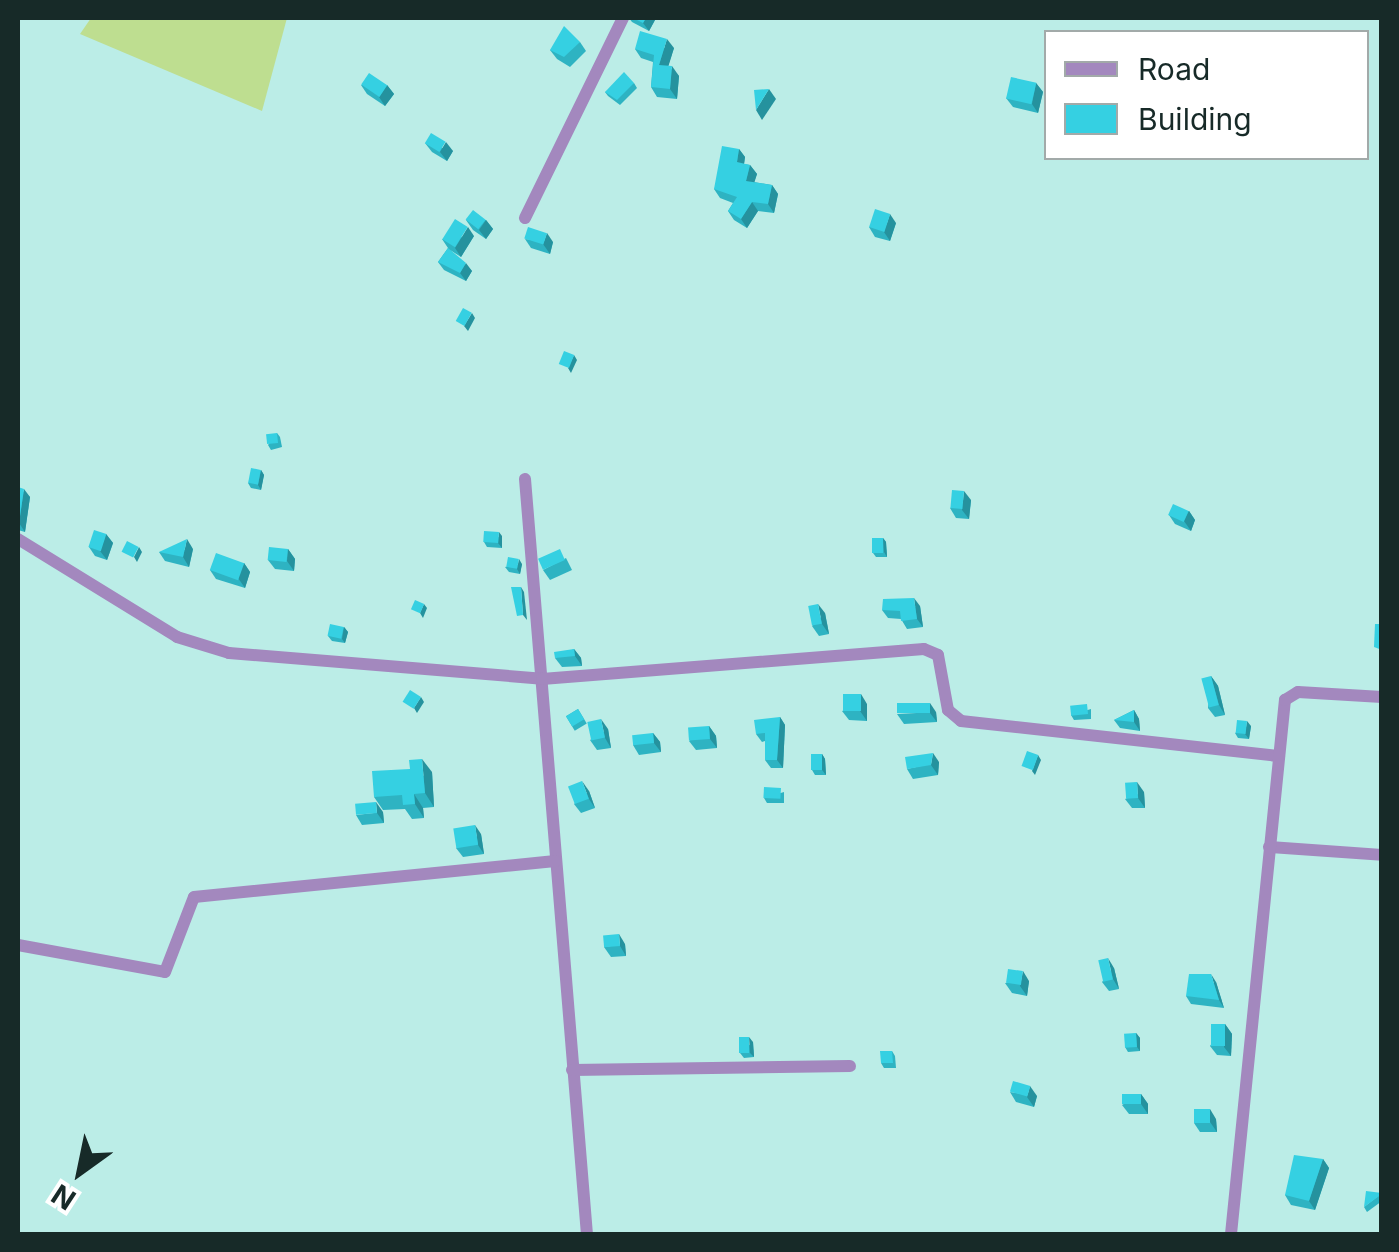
<!DOCTYPE html>
<html>
<head>
<meta charset="utf-8">
<style>
  body { margin:0 }
  #map { position:relative; width:1399px; height:1252px; overflow:hidden; background:#bbede7; font-family:Inter,sans-serif }
  div>[style] { position:absolute }
  [style*='--x'] { left:calc(var(--x)*1px); top:calc(var(--y)*1px); width:calc(var(--w)*1px); rotate:calc(var(--a)*1deg) }
  .green>* { inset:0; background:#bede90 }
  .street>* { height:12px; margin:-6px; padding:0 6px; transform-origin:6px; border-radius:6px; background:#a388be }
  .wall>* { inset:0; background:#2eb3c2; transform-origin:0 0 }
  .shaded-wall>* { inset:0; background:#25929e }
  .building>* { inset:0; background:#35d0e2; transform-origin:0 0 }
  span { translate:-50% -50%; white-space:nowrap; text-align:center; line-height:1.15; -webkit-text-stroke:9px #fff; paint-order:stroke }
  .frame { position:absolute; inset:0; border:20px solid #172a28; pointer-events:none }
  .legend { position:absolute; left:1044px; top:30px; width:325px; height:130px; box-sizing:border-box; background:#fff; border:2px solid #a2aaa9; margin:0; padding:12px 18px; list-style:none; font-size:30px; color:#172a28 }
  .legend li { display:flex; align-items:center; gap:20px; height:50px }
  .legend b { width:50px; border:2px solid #a2aaa9 }
  .north { position:absolute; left:30px; top:1122px; width:100px; height:100px; -webkit-text-stroke:8px #fff; paint-order:stroke; rotate:213deg; font-size:28px; font-weight:700; line-height:40px; text-align:center; color:#172a28 }
  .north::after { content:''; display:block; margin:auto; width:35px; height:45px; background:#172a28; clip-path:polygon(50% 0,100% 100%,50% 72%,0 100%) }
</style>
</head>
<body>
<div id="map">
  <div class="green">
    <i style="clip-path:polygon(91px 18px,287px 18px,262px 111px,80px 34px)"></i>
  </div>
  <div class="street">
    <i style="--x:525;--y:218;--w:223;--a:-63.9"></i>
    <i style="--x:525;--y:479;--w:758;--a:85.31"></i>
    <i style="--x:18;--y:539;--w:187;--a:31.6"></i>
    <i style="--x:177;--y:637;--w:54;--a:17.1"></i>
    <i style="--x:229;--y:653;--w:314;--a:4.7"></i>
    <i style="--x:542;--y:679;--w:383;--a:-4.5"></i>
    <i style="--x:924;--y:649;--w:15;--a:23"></i>
    <i style="--x:938;--y:655;--w:56;--a:79.7"></i>
    <i style="--x:948;--y:710;--w:17;--a:40"></i>
    <i style="--x:961;--y:721;--w:320;--a:6.3"></i>
    <i style="--x:1269;--y:847;--w:113;--a:4"></i>
    <i style="--x:18;--y:945;--w:149;--a:10.4"></i>
    <i style="--x:165;--y:972;--w:80;--a:-68.9"></i>
    <i style="--x:194;--y:897;--w:363;--a:-5.7"></i>
    <i style="--x:572;--y:1070;--w:278;--a:-0.8"></i>
    <i style="--x:1231;--y:1234;--w:537;--a:-84.23"></i>
    <i style="--x:1285;--y:700;--w:15;--a:-32"></i>
    <i style="--x:1298;--y:692;--w:84;--a:3.4"></i>
  </div>
  <div class="wall">
    <i style="clip-path:polygon(629px 18px,654px 18px,655px 20px,649px 31px,632px 22px)"></i>
    <i style="clip-path:polygon(580px 42px,586px 51px,570px 67px,557px 59px,550px 50px)"></i>
    <i style="clip-path:polygon(674px 48px,668px 66px,679px 76px,677px 99px,657px 97px,651px 87px,653px 62px,641px 58px,635px 49px)"></i>
    <i style="clip-path:polygon(634px 83px,637px 88px,620px 105px,608px 96px,605px 92px)"></i>
    <i style="clip-path:polygon(1036px 83px,1043px 92px,1038px 113px,1013px 107px,1006px 98px)"></i>
    <i style="clip-path:polygon(361px 85px,387px 85px,394px 94px,385px 106px,367px 94px)"></i>
    <i style="clip-path:polygon(425px 143px,453px 151px,447px 161px,432px 152px)"></i>
    <i style="clip-path:polygon(739px 149px,745px 157px,744px 164px,750px 165px,757px 174px,754px 182px,772px 185px,778px 194px,774px 213px,758px 211px,747px 228px,734px 220px,728px 211px,733px 203px,720px 198px,714px 189px)"></i>
    <i style="clip-path:polygon(466px 220px,486px 220px,493px 229px,486px 239px,473px 230px)"></i>
    <i style="clip-path:polygon(896px 223px,890px 241px,875px 237px,869px 227px)"></i>
    <i style="clip-path:polygon(474px 236px,461px 257px,450px 250px,472px 271px,466px 281px,444px 270px,438px 262px,448px 248px,442px 239px)"></i>
    <i style="clip-path:polygon(525px 239px,553px 242px,550px 254px,531px 248px)"></i>
    <i style="clip-path:polygon(277px 433px,280px 437px,282px 447px,271px 450px,268px 445px)"></i>
    <i style="clip-path:polygon(261px 470px,264px 475px,261px 490px,251px 488px,248px 483px)"></i>
    <i style="clip-path:polygon(18px 487px,30px 497px,25px 532px,18px 530px)"></i>
    <i style="clip-path:polygon(971px 500px,969px 519px,956px 518px,950px 508px)"></i>
    <i style="clip-path:polygon(1189px 511px,1195px 520px,1191px 531px,1175px 524px,1169px 515px)"></i>
    <i style="clip-path:polygon(106px 534px,113px 543px,107px 560px,95px 556px,89px 547px)"></i>
    <i style="clip-path:polygon(502px 536px,502px 548px,487px 547px,484px 542px)"></i>
    <i style="clip-path:polygon(883px 538px,886px 542px,887px 557px,876px 557px,873px 553px)"></i>
    <i style="clip-path:polygon(193px 549px,189px 567px,165px 561px,159px 552px)"></i>
    <i style="clip-path:polygon(288px 549px,295px 559px,294px 571px,275px 569px,268px 560px)"></i>
    <i style="clip-path:polygon(566px 558px,572px 570px,550px 580px,543px 570px)"></i>
    <i style="clip-path:polygon(244px 563px,250px 572px,245px 588px,216px 579px,210px 570px)"></i>
    <i style="clip-path:polygon(522px 564px,520px 574px,509px 572px,505px 567px)"></i>
    <i style="clip-path:polygon(920px 606px,923px 627px,907px 629px,901px 619px,888px 618px,882px 610px)"></i>
    <i style="clip-path:polygon(825px 613px,829px 634px,819px 636px,812px 626px)"></i>
    <i style="clip-path:polygon(344px 627px,348px 632px,345px 643px,332px 641px,328px 636px)"></i>
    <i style="clip-path:polygon(574px 649px,581px 658px,582px 666px,562px 667px,555px 658px)"></i>
    <i style="clip-path:polygon(1211px 676px,1218px 686px,1225px 715px,1215px 717px,1208px 708px)"></i>
    <i style="clip-path:polygon(867px 704px,867px 721px,849px 720px,842px 711px)"></i>
    <i style="left:578px;top:709px;width:17px;height:14px;rotate:59deg"></i>
    <i style="clip-path:polygon(1091px 709px,1091px 719px,1074px 720px,1071px 715px)"></i>
    <i style="clip-path:polygon(1134px 710px,1139px 719px,1140px 731px,1120px 728px,1114px 720px)"></i>
    <i style="clip-path:polygon(936px 712px,937px 722px,904px 724px,897px 714px)"></i>
    <i style="clip-path:polygon(780px 717px,785px 725px,783px 768px,771px 768px,765px 760px,765px 741px,762px 742px,756px 734px)"></i>
    <i style="clip-path:polygon(709px 726px,716px 736px,717px 748px,696px 750px,689px 741px)"></i>
    <i style="clip-path:polygon(1251px 726px,1249px 739px,1238px 738px,1235px 733px)"></i>
    <i style="clip-path:polygon(608px 729px,611px 748px,597px 750px,590px 740px)"></i>
    <i style="clip-path:polygon(653px 733px,660px 742px,661px 752px,639px 755px,633px 745px)"></i>
    <i style="clip-path:polygon(822px 754px,825px 759px,826px 775px,815px 775px,812px 770px)"></i>
    <i style="clip-path:polygon(939px 762px,938px 775px,913px 779px,907px 769px)"></i>
    <i style="clip-path:polygon(432px 772px,434px 807px,423px 808px,424px 818px,412px 819px,405px 809px,383px 810px,374px 797px)"></i>
    <i style="clip-path:polygon(589px 791px,595px 808px,581px 813px,574px 804px)"></i>
    <i style="clip-path:polygon(784px 792px,784px 803px,767px 803px,764px 798px)"></i>
    <i style="clip-path:polygon(1144px 792px,1145px 808px,1132px 808px,1125px 799px)"></i>
    <i style="clip-path:polygon(383px 812px,384px 823px,362px 825px,356px 815px)"></i>
    <i style="clip-path:polygon(481px 834px,484px 854px,463px 857px,456px 848px)"></i>
    <i style="clip-path:polygon(625px 944px,626px 956px,611px 957px,604px 947px)"></i>
    <i style="clip-path:polygon(1114px 968px,1119px 989px,1109px 991px,1102px 982px)"></i>
    <i style="clip-path:polygon(1029px 981px,1027px 996px,1012px 993px,1005px 983px)"></i>
    <i style="clip-path:polygon(1216px 982px,1224px 1008px,1191px 1004px,1186px 996px)"></i>
    <i style="clip-path:polygon(1225px 1024px,1232px 1034px,1231px 1056px,1217px 1055px,1210px 1046px)"></i>
    <i style="clip-path:polygon(1136px 1033px,1140px 1038px,1140px 1051px,1128px 1052px,1125px 1047px)"></i>
    <i style="clip-path:polygon(753px 1042px,754px 1057px,744px 1058px,740px 1053px)"></i>
    <i style="clip-path:polygon(892px 1051px,895px 1056px,896px 1068px,884px 1068px,881px 1063px)"></i>
    <i style="clip-path:polygon(1010px 1092px,1037px 1096px,1034px 1107px,1016px 1102px)"></i>
    <i style="clip-path:polygon(1141px 1094px,1148px 1104px,1148px 1114px,1129px 1114px,1122px 1105px)"></i>
    <i style="clip-path:polygon(1216px 1119px,1217px 1132px,1200px 1132px,1194px 1123px)"></i>
    <i style="clip-path:polygon(1323px 1159px,1329px 1168px,1315px 1210px,1291px 1205px,1285px 1195px)"></i>
    <i style="clip-path:polygon(1382px 1193px,1382px 1201px,1367px 1212px,1364px 1207px)"></i>
  </div>
  <div class="shaded-wall">
    <i style="clip-path:polygon(646px 18px,654px 18px,655px 20px,649px 31px,643px 23px)"></i>
    <i style="clip-path:polygon(667px 39px,674px 48px,666px 74px,659px 65px)"></i>
    <i style="clip-path:polygon(672px 66px,679px 76px,677px 99px,670px 89px)"></i>
    <i style="clip-path:polygon(1036px 83px,1043px 92px,1038px 113px,1032px 104px)"></i>
    <i style="clip-path:polygon(387px 85px,394px 94px,385px 106px,379px 97px)"></i>
    <i style="clip-path:polygon(769px 89px,776px 99px,762px 120px,756px 110px)"></i>
    <i style="clip-path:polygon(446px 142px,453px 151px,447px 161px,440px 152px)"></i>
    <i style="clip-path:polygon(739px 149px,745px 157px,743px 171px,737px 162px)"></i>
    <i style="clip-path:polygon(750px 165px,757px 174px,752px 190px,746px 181px)"></i>
    <i style="clip-path:polygon(772px 185px,778px 194px,774px 213px,768px 204px)"></i>
    <i style="clip-path:polygon(752px 202px,758px 211px,747px 228px,741px 219px)"></i>
    <i style="clip-path:polygon(890px 214px,896px 223px,890px 241px,884px 232px)"></i>
    <i style="clip-path:polygon(486px 220px,493px 229px,486px 239px,479px 230px)"></i>
    <i style="clip-path:polygon(468px 227px,474px 236px,461px 257px,455px 248px)"></i>
    <i style="clip-path:polygon(547px 233px,553px 242px,550px 254px,543px 244px)"></i>
    <i style="clip-path:polygon(466px 263px,472px 271px,466px 281px,460px 273px)"></i>
    <i style="clip-path:polygon(472px 313px,475px 318px,468px 331px,464px 326px)"></i>
    <i style="clip-path:polygon(574px 355px,577px 360px,571px 373px,568px 368px)"></i>
    <i style="clip-path:polygon(261px 470px,264px 475px,261px 490px,258px 485px)"></i>
    <i style="clip-path:polygon(24px 489px,30px 497px,25px 532px,19px 523px)"></i>
    <i style="clip-path:polygon(964px 491px,971px 500px,969px 519px,962px 510px)"></i>
    <i style="clip-path:polygon(1189px 511px,1195px 520px,1191px 531px,1184px 521px)"></i>
    <i style="clip-path:polygon(499px 532px,502px 536px,502px 548px,498px 543px)"></i>
    <i style="clip-path:polygon(106px 534px,113px 543px,107px 560px,100px 551px)"></i>
    <i style="clip-path:polygon(883px 538px,886px 542px,887px 557px,884px 552px)"></i>
    <i style="clip-path:polygon(187px 539px,193px 549px,189px 567px,183px 557px)"></i>
    <i style="clip-path:polygon(139px 547px,142px 552px,137px 562px,134px 557px)"></i>
    <i style="clip-path:polygon(288px 549px,295px 559px,294px 571px,287px 561px)"></i>
    <i style="clip-path:polygon(519px 559px,522px 564px,520px 574px,517px 569px)"></i>
    <i style="clip-path:polygon(244px 563px,250px 572px,245px 588px,238px 578px)"></i>
    <i style="clip-path:polygon(521px 587px,524px 592px,527px 620px,523px 615px)"></i>
    <i style="clip-path:polygon(914px 598px,920px 606px,923px 627px,917px 619px)"></i>
    <i style="clip-path:polygon(424px 604px,427px 608px,423px 618px,420px 613px)"></i>
    <i style="clip-path:polygon(818px 604px,825px 613px,829px 634px,822px 624px)"></i>
    <i style="clip-path:polygon(344px 627px,348px 632px,345px 643px,342px 639px)"></i>
    <i style="clip-path:polygon(574px 649px,581px 658px,582px 666px,575px 656px)"></i>
    <i style="clip-path:polygon(1211px 676px,1218px 686px,1225px 715px,1219px 705px)"></i>
    <i style="clip-path:polygon(861px 694px,867px 704px,867px 721px,860px 711px)"></i>
    <i style="clip-path:polygon(421px 697px,424px 702px,417px 713px,414px 708px)"></i>
    <i style="clip-path:polygon(930px 703px,936px 712px,937px 722px,930px 713px)"></i>
    <i style="clip-path:polygon(1134px 710px,1139px 719px,1140px 731px,1134px 722px)"></i>
    <i style="clip-path:polygon(780px 717px,785px 725px,783px 768px,777px 760px)"></i>
    <i style="clip-path:polygon(601px 719px,608px 729px,611px 748px,605px 738px)"></i>
    <i style="clip-path:polygon(1247px 721px,1251px 726px,1249px 739px,1245px 734px)"></i>
    <i style="clip-path:polygon(709px 726px,716px 736px,717px 748px,710px 739px)"></i>
    <i style="clip-path:polygon(653px 733px,660px 742px,661px 752px,654px 743px)"></i>
    <i style="clip-path:polygon(933px 753px,939px 762px,938px 775px,931px 765px)"></i>
    <i style="clip-path:polygon(822px 754px,825px 759px,826px 775px,822px 770px)"></i>
    <i style="clip-path:polygon(1038px 755px,1041px 760px,1035px 775px,1032px 771px)"></i>
    <i style="clip-path:polygon(422px 759px,432px 772px,434px 807px,425px 793px)"></i>
    <i style="clip-path:polygon(582px 781px,589px 791px,595px 808px,589px 799px)"></i>
    <i style="clip-path:polygon(1137px 782px,1144px 792px,1145px 808px,1138px 798px)"></i>
    <i style="clip-path:polygon(414px 794px,423px 808px,424px 818px,415px 804px)"></i>
    <i style="clip-path:polygon(376px 802px,383px 812px,384px 823px,377px 813px)"></i>
    <i style="clip-path:polygon(475px 825px,481px 834px,484px 854px,478px 845px)"></i>
    <i style="clip-path:polygon(619px 934px,625px 944px,626px 956px,620px 946px)"></i>
    <i style="clip-path:polygon(1108px 958px,1114px 968px,1119px 989px,1113px 979px)"></i>
    <i style="clip-path:polygon(1023px 971px,1029px 981px,1027px 996px,1020px 986px)"></i>
    <i style="clip-path:polygon(1211px 974px,1216px 982px,1224px 1008px,1219px 1000px)"></i>
    <i style="clip-path:polygon(1225px 1024px,1232px 1034px,1231px 1056px,1224px 1047px)"></i>
    <i style="clip-path:polygon(1136px 1033px,1140px 1038px,1140px 1051px,1137px 1047px)"></i>
    <i style="clip-path:polygon(749px 1037px,753px 1042px,754px 1057px,750px 1053px)"></i>
    <i style="clip-path:polygon(1030px 1086px,1037px 1096px,1034px 1107px,1027px 1097px)"></i>
    <i style="clip-path:polygon(1141px 1094px,1148px 1104px,1148px 1114px,1141px 1104px)"></i>
    <i style="clip-path:polygon(1210px 1109px,1216px 1119px,1217px 1132px,1210px 1122px)"></i>
    <i style="clip-path:polygon(1323px 1159px,1329px 1168px,1315px 1210px,1309px 1201px)"></i>
  </div>
  <div class="building">
    <i style="clip-path:polygon(633px 18px,646px 18px,643px 23px)"></i>
    <i style="clip-path:polygon(564px 26px,580px 42px,564px 57px,550px 50px)"></i>
    <i style="clip-path:polygon(640px 31px,667px 39px,659px 65px,672px 66px,670px 89px,651px 87px,654px 55px,635px 49px)"></i>
    <i style="clip-path:polygon(624px 72px,634px 83px,617px 100px,605px 92px)"></i>
    <i style="left:369px;top:73px;width:22px;height:14px;rotate:34deg"></i>
    <i style="left:1011px;top:77px;width:26px;height:22px;rotate:13deg"></i>
    <i style="clip-path:polygon(769px 89px,756px 110px,754px 90px)"></i>
    <i style="left:431px;top:133px;width:17px;height:12px;rotate:31deg"></i>
    <i style="clip-path:polygon(722px 146px,739px 149px,737px 162px,750px 165px,746px 181px,772px 185px,768px 204px,752px 202px,741px 219px,728px 211px,737px 197px,714px 189px)"></i>
    <i style="left:875px;top:209px;width:16px;height:19px;rotate:18deg"></i>
    <i style="left:473px;top:210px;width:16px;height:12px;rotate:38deg"></i>
    <i style="left:455px;top:219px;width:15px;height:24px;rotate:32deg"></i>
    <i style="left:528px;top:227px;width:20px;height:12px;rotate:18deg"></i>
    <i style="clip-path:polygon(448px 248px,466px 263px,460px 273px,438px 262px)"></i>
    <i style="left:463px;top:308px;width:10px;height:15px;rotate:29deg"></i>
    <i style="left:564px;top:351px;width:11px;height:14px;rotate:22deg"></i>
    <i style="left:277px;top:433px;width:10px;height:11px;rotate:84deg"></i>
    <i style="left:251px;top:468px;width:10px;height:15px;rotate:11deg"></i>
    <i style="clip-path:polygon(18px 487px,24px 489px,19px 523px,18px 523px)"></i>
    <i style="left:952px;top:490px;width:12px;height:18px;rotate:5deg"></i>
    <i style="left:1173px;top:504px;width:17px;height:12px;rotate:24deg"></i>
    <i style="left:94px;top:530px;width:13px;height:18px;rotate:18deg"></i>
    <i style="left:484px;top:531px;width:15px;height:11px;rotate:4deg"></i>
    <i style="left:872px;top:538px;width:11px;height:15px"></i>
    <i style="clip-path:polygon(187px 539px,183px 557px,159px 552px)"></i>
    <i style="left:127px;top:541px;width:13px;height:12px;rotate:27deg"></i>
    <i style="left:269px;top:547px;width:19px;height:13px;rotate:6deg"></i>
    <i style="left:560px;top:549px;width:12px;height:24px;rotate:66deg"></i>
    <i style="left:216px;top:553px;width:30px;height:18px;rotate:20deg"></i>
    <i style="left:508px;top:557px;width:11px;height:10px;rotate:10deg"></i>
    <i style="clip-path:polygon(511px 587px,521px 587px,523px 615px,517px 616px)"></i>
    <i style="clip-path:polygon(914px 598px,917px 619px,901px 621px,900px 611px,882px 610px,883px 599px)"></i>
    <i style="left:415px;top:600px;width:10px;height:10px;rotate:24deg"></i>
    <i style="left:818px;top:604px;width:20px;height:10px;rotate:79deg"></i>
    <i style="left:330px;top:624px;width:14px;height:12px;rotate:12deg"></i>
    <i style="clip-path:polygon(1375px 624px,1382px 624px,1382px 650px,1374px 647px)"></i>
    <i style="clip-path:polygon(574px 649px,575px 656px,555px 658px,554px 652px)"></i>
    <i style="left:1211px;top:676px;width:30px;height:10px;rotate:75deg"></i>
    <i style="left:410px;top:690px;width:13px;height:14px;rotate:32deg"></i>
    <i style="left:843px;top:694px;width:18px;height:17px"></i>
    <i style="left:930px;top:703px;width:10px;height:33px;rotate:90deg"></i>
    <i style="left:1087px;top:704px;width:10px;height:17px;rotate:84deg"></i>
    <i style="left:578px;top:709px;width:12px;height:14px;rotate:59deg"></i>
    <i style="clip-path:polygon(1134px 710px,1134px 722px,1114px 720px)"></i>
    <i style="clip-path:polygon(780px 717px,777px 760px,765px 760px,765px 733px,756px 734px,754px 720px)"></i>
    <i style="left:601px;top:719px;width:19px;height:14px;rotate:78deg"></i>
    <i style="left:1237px;top:720px;width:10px;height:13px;rotate:6deg"></i>
    <i style="left:709px;top:726px;width:13px;height:21px;rotate:86deg"></i>
    <i style="left:653px;top:733px;width:10px;height:21px;rotate:84deg"></i>
    <i style="left:1027px;top:751px;width:12px;height:16px;rotate:20deg"></i>
    <i style="clip-path:polygon(933px 753px,931px 765px,907px 769px,905px 757px)"></i>
    <i style="left:811px;top:754px;width:11px;height:16px"></i>
    <i style="clip-path:polygon(422px 759px,425px 793px,414px 794px,415px 804px,403px 805px,402px 795px,374px 797px,372px 771px,410px 769px,409px 760px)"></i>
    <i style="left:582px;top:781px;width:19px;height:15px;rotate:69deg"></i>
    <i style="left:1137px;top:782px;width:16px;height:12px;rotate:86deg"></i>
    <i style="left:764px;top:787px;width:17px;height:11px;rotate:3deg"></i>
    <i style="left:376px;top:802px;width:11px;height:21px;rotate:85deg"></i>
    <i style="left:475px;top:825px;width:20px;height:22px;rotate:81deg"></i>
    <i style="left:619px;top:934px;width:12px;height:16px;rotate:85deg"></i>
    <i style="left:1108px;top:958px;width:22px;height:10px;rotate:77deg"></i>
    <i style="left:1008px;top:969px;width:15px;height:14px;rotate:8deg"></i>
    <i style="clip-path:polygon(1189px 974px,1211px 974px,1219px 1000px,1186px 996px)"></i>
    <i style="left:1211px;top:1024px;width:14px;height:22px"></i>
    <i style="left:1136px;top:1033px;width:14px;height:12px;rotate:86deg"></i>
    <i style="left:739px;top:1037px;width:10px;height:16px"></i>
    <i style="clip-path:polygon(880px 1051px,892px 1051px,893px 1063px,881px 1063px)"></i>
    <i style="left:1013px;top:1081px;width:18px;height:11px;rotate:16deg"></i>
    <i style="left:1141px;top:1094px;width:10px;height:19px;rotate:90deg"></i>
    <i style="left:1194px;top:1109px;width:16px;height:14px"></i>
    <i style="clip-path:polygon(1294px 1155px,1323px 1159px,1309px 1201px,1285px 1195px)"></i>
    <i style="clip-path:polygon(1366px 1191px,1382px 1193px,1382px 1194px,1364px 1207px)"></i>
  </div>
  <div class="frame"></div>
  <ul class="legend">
  <li><b style="height:12px;background:#a388be"></b>Road</li>
  <li><b style="height:28px;background:#35d0e2"></b>Building</li>
  </ul>
  <div class="north">N</div>
</div>
</body>
</html>
